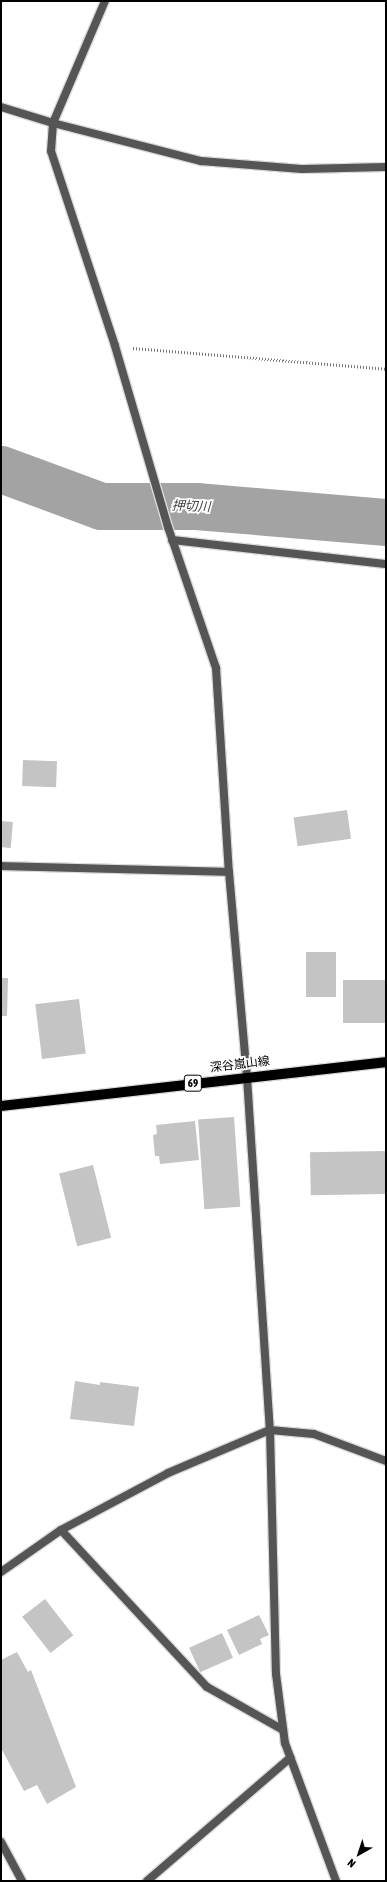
<!DOCTYPE html>
<html>
<head>
<meta charset="utf-8">
<style>
  body { margin:0 }
  #map { position:relative; width:387px; height:1882px; overflow:hidden; background:#fff; font-family:"Asap Condensed","Noto Sans JP",sans-serif }
  div>[style] { position:absolute }
  [style*='--x'] { left:calc(var(--x)*1px); top:calc(var(--y)*1px); width:calc(var(--w)*1px); rotate:calc(var(--a)*1deg) }
  .river>* { height:47px; margin:-23.5px; padding:0 23.5px; transform-origin:23.5px; border-radius:23.5px; background:#a3a3a3 }
  .building>* { inset:0; background:#c4c4c4; transform-origin:0 0 }
  .path>* { height:2.5px; margin-top:-1.25px; transform-origin:0; background:repeating-linear-gradient(90deg,#777 0 1px,transparent 0 3px) }
  .roads { filter:drop-shadow(1px 0 #dbdbdb) drop-shadow(-1px 0 #dbdbdb) drop-shadow(0 1px #dbdbdb) drop-shadow(0 -1px #dbdbdb) }
  .service>* { height:8px; margin:-4px; padding:0 4px; transform-origin:4px; border-radius:4px; background:#555 }
  .minor>* { height:8px; margin:-4px; padding:0 4px; transform-origin:4px; border-radius:4px; background:#555 }
  .tertiary>* { height:8px; margin:-4px; padding:0 4px; transform-origin:4px; border-radius:4px; background:#555 }
  .primary>* { height:10px; margin:-5px; padding:0 5px; transform-origin:5px; border-radius:5px; background:#000 }
  span { translate:-50% -50%; white-space:nowrap; text-align:center; line-height:1.15; -webkit-text-stroke:3.5px #fff; paint-order:stroke }
  .shield-label span { padding:1px 3px; background:#fff; border:1px solid; border-radius:3px; -webkit-text-stroke-width:0 }
  .shield-label { font-size:11px; color:#000; font-weight:700 }
  .street-label { font-size:12px; color:#000 }
  .water-label { font-size:13px; color:#444; font-style:italic }
  .frame { position:absolute; inset:0; border:2px solid #000; pointer-events:none }
  .north { position:absolute; left:339px; top:1834px; width:40px; height:40px; -webkit-text-stroke:3px #fff; paint-order:stroke; rotate:219deg; font-size:11px; font-weight:700; line-height:16px; text-align:center; color:#000 }
  .north::after { content:''; display:block; margin:auto; width:14px; height:18px; background:#000; clip-path:polygon(50% 0,100% 100%,50% 72%,0 100%) }
</style>
</head>
<body>
<div id="map">
  <div class="river">
    <i style="--x:1;--y:469;--w:107;--a:20.3"></i>
    <i style="--x:101;--y:506;--w:95;--a:0"></i>
    <i style="--x:196;--y:506;--w:191;--a:4.8"></i>
  </div>
  <div class="building">
    <i style="left:23px;top:760px;width:34px;height:26px;rotate:2deg"></i>
    <i style="left:347px;top:810px;width:29px;height:54px;rotate:82deg"></i>
    <i style="left:1px;top:821px;width:12px;height:26px;rotate:5deg"></i>
    <i style="left:306px;top:952px;width:30px;height:45px"></i>
    <i style="clip-path:polygon(1px 978px,8px 978px,7px 1016px,1px 1016px)"></i>
    <i style="left:343px;top:980px;width:43px;height:43px"></i>
    <i style="left:79px;top:999px;width:55px;height:44px;rotate:83deg"></i>
    <i style="left:234px;top:1117px;width:90px;height:36px;rotate:86deg"></i>
    <i style="clip-path:polygon(195px 1121px,199px 1160px,160px 1164px,159px 1156px,155px 1156px,153px 1135px,157px 1134px,156px 1125px)"></i>
    <i style="left:385px;top:1151px;width:43px;height:75px;rotate:89deg"></i>
    <i style="left:93px;top:1165px;width:75px;height:35px;rotate:76deg"></i>
    <i style="clip-path:polygon(75px 1381px,100px 1385px,100px 1382px,139px 1387px,134px 1426px,70px 1419px)"></i>
    <i style="left:45px;top:1599px;width:46px;height:29px;rotate:52deg"></i>
    <i style="clip-path:polygon(259px 1615px,269px 1635px,260px 1639px,262px 1644px,239px 1655px,227px 1630px)"></i>
    <i style="left:222px;top:1633px;width:27px;height:36px;rotate:66deg"></i>
    <i style="clip-path:polygon(17px 1652px,28px 1672px,31px 1670px,76px 1787px,47px 1804px,37px 1785px,24px 1791px,1px 1748px,1px 1660px)"></i>
  </div>
  <div class="path">
    <i style="--x:133;--y:348;--w:254;--a:4.7"></i>
  </div>
  <div class="roads">
    <div class="service">
      <i style="--x:147;--y:1881;--w:189;--a:-40.7"></i>
    </div>
    <div class="minor">
      <i style="--x:172;--y:540;--w:215;--a:6.4"></i>
      <i style="--x:1;--y:866;--w:228;--a:1.5"></i>
      <i style="--x:270;--y:1430;--w:244;--a:88.6"></i>
      <i style="--x:276;--y:1674;--w:70;--a:82.6"></i>
      <i style="--x:285;--y:1743;--w:147;--a:69.7"></i>
      <i style="--x:61;--y:1530;--w:214;--a:47.1"></i>
      <i style="--x:207;--y:1687;--w:87;--a:29.5"></i>
    </div>
    <div class="tertiary">
      <i style="--x:105;--y:1;--w:133;--a:113.1"></i>
      <i style="--x:53;--y:123;--w:28;--a:94"></i>
      <i style="--x:51;--y:151;--w:205;--a:71.8"></i>
      <i style="--x:115;--y:346;--w:189;--a:73.7"></i>
      <i style="--x:168;--y:527;--w:149;--a:71.2"></i>
      <i style="--x:216;--y:668;--w:204;--a:86.4"></i>
      <i style="--x:229;--y:872;--w:206;--a:85"></i>
      <i style="--x:247;--y:1077;--w:354;--a:86.3"></i>
      <i style="--x:1;--y:107;--w:54;--a:17.1"></i>
      <i style="--x:53;--y:123;--w:153;--a:14.4"></i>
      <i style="--x:201;--y:161;--w:101;--a:4.5"></i>
      <i style="--x:302;--y:169;--w:84;--a:-1.4"></i>
      <i style="--x:1;--y:1572;--w:73;--a:-35"></i>
      <i style="--x:61;--y:1530;--w:121;--a:-28"></i>
      <i style="--x:168;--y:1473;--w:111;--a:-22.9"></i>
      <i style="--x:270;--y:1430;--w:44;--a:5.2"></i>
      <i style="--x:314;--y:1434;--w:77;--a:20.6"></i>
      <i style="--x:1;--y:1842;--w:44;--a:61.7"></i>
    </div>
    <div class="primary">
      <i style="--x:1;--y:1106;--w:388;--a:-6.5"></i>
    </div>
  </div>
  <div class="shield-label">
    <span style="left:193px;top:1083px">69</span>
  </div>
  <div class="street-label">
    <span style="left:240px;top:1065px;rotate:-7deg">深谷嵐山線</span>
  </div>
  <div class="water-label">
    <span style="left:191px;top:507px;rotate:2deg">押切川</span>
  </div>
  <div class="frame"></div>
  <div class="north">N</div>
</div>
</body>
</html>
